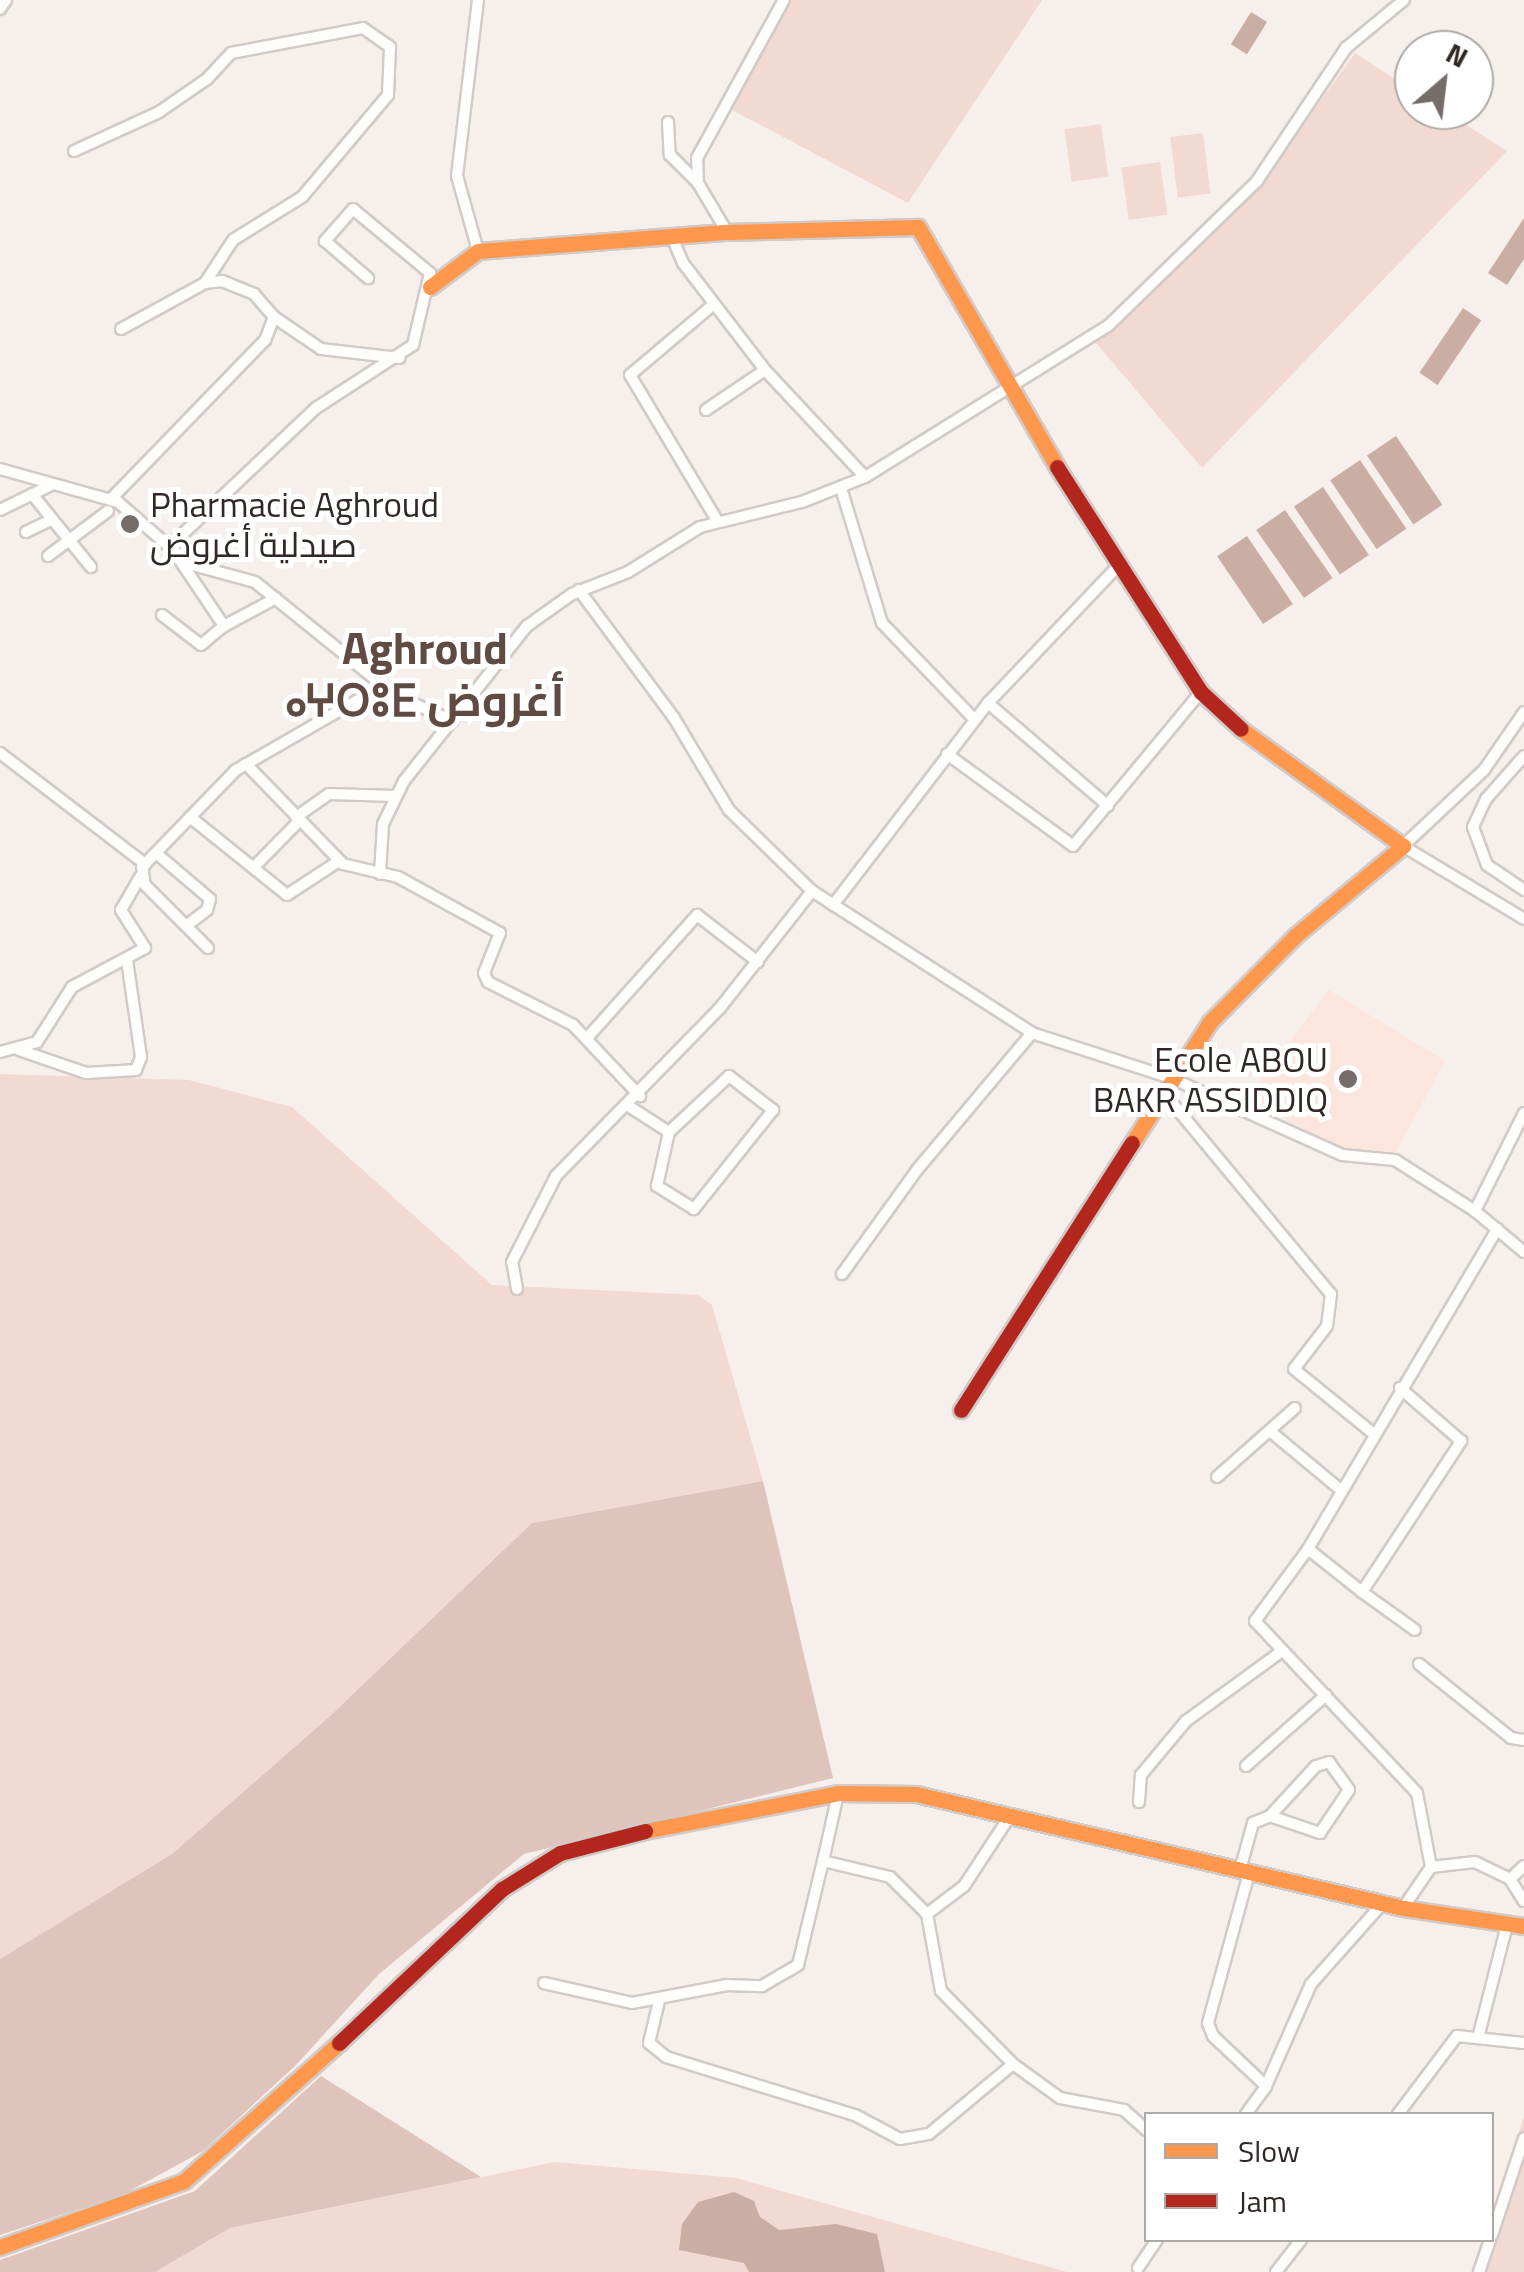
<!DOCTYPE html>
<html>
<head>
<meta charset="utf-8">
<style>
  body { margin:0 }
  #map { position:relative; width:1524px; height:2272px; overflow:hidden; background:#f7efec; font-family:"Titillium Web",Cairo,"Noto Sans Tifinagh",sans-serif }
  div>[style] { position:absolute }
  [style*='--x'] { left:calc(var(--x)*1px); top:calc(var(--y)*1px); width:calc(var(--w)*1px); rotate:calc(var(--a)*1deg) }
  .built>* { inset:0; background:#fbe5dd }
  .green>* { inset:0; background:#f2dad2; transform-origin:0 0 }
  .forest>* { inset:0; background:#dec4bb }
  .water>* { inset:0; background:#cbaea3; transform-origin:0 0 }
  .roads { filter:drop-shadow(2px 0 #d2cac7) drop-shadow(-2px 0 #d2cac7) drop-shadow(0 2px #d2cac7) drop-shadow(0 -2px #d2cac7) }
  .street>* { height:10px; margin:-5px; padding:0 5px; transform-origin:5px; border-radius:5px; background:#fefdfc }
  .slow>* { height:15px; margin:-7.5px; padding:0 7.5px; transform-origin:7.5px; border-radius:7.5px; background:#ff974d }
  .jam>* { height:15px; margin:-7.5px; padding:0 7.5px; transform-origin:7.5px; border-radius:7.5px; background:#b3261e }
  .dots>* { width:28px; height:28px; translate:-50% -50%; box-sizing:border-box; border:5px solid #fff; border-radius:50% }
  span { translate:-50% -50%; white-space:nowrap; text-align:center; line-height:1.15; -webkit-text-stroke:10px #fff; paint-order:stroke }
  .poi-label { font-size:35px; color:#312724 }
  .left { translate:0 -50%; text-align:left }
  .right { translate:-100% -50%; text-align:right }
  .district-label { font-size:45px; color:#604b43; font-weight:700 }
  .legend { position:absolute; left:1144px; top:2112px; width:350px; height:130px; box-sizing:border-box; background:#fff; border:2px solid #ada9a7; margin:0; padding:12px 18px; list-style:none; font-size:30px; color:#312724 }
  .legend li { display:flex; align-items:center; gap:20px; height:50px }
  .legend b { width:50px; border:2px solid #ada9a7 }
  .north { position:absolute; left:1394px; top:30px; width:100px; height:100px; box-sizing:border-box; background:#fff; border:2px solid #ada9a7; border-radius:50%; rotate:28deg; font-size:28px; font-weight:700; line-height:40px; text-align:center; color:#312724 }
  .north::after { content:''; display:block; margin:auto; width:35px; height:45px; background:#766d6a; clip-path:polygon(50% 0,100% 100%,50% 72%,0 100%) }
</style>
</head>
<body>
<div id="map">
  <div class="built">
    <i style="clip-path:polygon(1329px 990px,1445px 1061px,1396px 1152px,1343px 1150px,1247px 1098px)"></i>
  </div>
  <div class="green">
    <i style="clip-path:polygon(791px 0,1042px 0,908px 203px,732px 110px)"></i>
    <i style="clip-path:polygon(1355px 53px,1414px 91px,1414px 110px,1443px 110px,1507px 151px,1202px 468px,1091px 337px,1263px 181px)"></i>
    <i style="left:1101px;top:124px;width:53px;height:37px;rotate:82deg"></i>
    <i style="left:1203px;top:133px;width:61px;height:33px;rotate:83deg"></i>
    <i style="left:1160px;top:162px;width:53px;height:39px;rotate:82deg"></i>
    <i style="clip-path:polygon(0 1074px,189px 1080px,292px 1107px,492px 1285px,698px 1295px,712px 1305px,763px 1481px,532px 1523px,329px 1717px,172px 1854px,0 1959px)"></i>
    <i style="clip-path:polygon(1524px 2117px,1524px 2272px,1471px 2272px,1482px 2240px,1492px 2240px,1492px 2211px)"></i>
    <i style="clip-path:polygon(555px 2162px,736px 2178px,1067px 2272px,155px 2272px,230px 2228px)"></i>
  </div>
  <div class="forest">
    <i style="clip-path:polygon(763px 1481px,833px 1778px,524px 1854px,379px 1974px,296px 2065px,203px 2151px,124px 2194px,0 2235px,0 1959px,172px 1854px,329px 1717px,532px 1523px)"></i>
    <i style="clip-path:polygon(321px 2076px,481px 2177px,230px 2228px,155px 2272px,0 2272px,0 2260px,195px 2191px)"></i>
  </div>
  <div class="water">
    <i style="left:1251px;top:12px;width:19px;height:38px;rotate:32deg"></i>
    <i style="clip-path:polygon(1524px 218px,1524px 259px,1507px 285px,1488px 273px)"></i>
    <i style="left:1463px;top:308px;width:22px;height:78px;rotate:34deg"></i>
    <i style="left:1396px;top:436px;width:83px;height:35px;rotate:56deg"></i>
    <i style="left:1360px;top:460px;width:83px;height:36px;rotate:56deg"></i>
    <i style="left:1323px;top:487px;width:82px;height:35px;rotate:56deg"></i>
    <i style="left:1285px;top:510px;width:83px;height:35px;rotate:55deg"></i>
    <i style="left:1247px;top:536px;width:82px;height:36px;rotate:56deg"></i>
    <i style="clip-path:polygon(734px 2192px,754px 2201px,760px 2217px,779px 2230px,836px 2224px,877px 2234px,885px 2272px,749px 2272px,744px 2263px,679px 2250px,682px 2224px,698px 2202px)"></i>
  </div>
  <div class="roads">
    <div class="street">
      <i style="--x:0;--y:9;--w:11;--a:-56"></i>
      <i style="--x:668;--y:122;--w:33;--a:87"></i>
      <i style="--x:670;--y:155;--w:40;--a:45"></i>
      <i style="--x:74;--y:151;--w:94;--a:-24.6"></i>
      <i style="--x:159;--y:112;--w:58;--a:-34.5"></i>
      <i style="--x:207;--y:79;--w:35;--a:-47"></i>
      <i style="--x:231;--y:53;--w:134;--a:-10.7"></i>
      <i style="--x:363;--y:28;--w:33;--a:35"></i>
      <i style="--x:390;--y:47;--w:48;--a:92.4"></i>
      <i style="--x:388;--y:95;--w:133;--a:130.1"></i>
      <i style="--x:302;--y:197;--w:81;--a:148.1"></i>
      <i style="--x:233;--y:240;--w:51;--a:123.1"></i>
      <i style="--x:205;--y:283;--w:17;--a:-7"></i>
      <i style="--x:222;--y:281;--w:35;--a:22"></i>
      <i style="--x:254;--y:294;--w:30;--a:49"></i>
      <i style="--x:274;--y:317;--w:25;--a:111"></i>
      <i style="--x:265;--y:340;--w:221;--a:134.1"></i>
      <i style="--x:727;--y:232;--w:57;--a:-120.6"></i>
      <i style="--x:698;--y:183;--w:25;--a:-92"></i>
      <i style="--x:697;--y:158;--w:180;--a:-61.2"></i>
      <i style="--x:672;--y:237;--w:28;--a:67"></i>
      <i style="--x:683;--y:263;--w:135;--a:52.5"></i>
      <i style="--x:765;--y:370;--w:146;--a:46.9"></i>
      <i style="--x:478;--y:251;--w:78;--a:-105.6"></i>
      <i style="--x:457;--y:176;--w:177;--a:-83.2"></i>
      <i style="--x:714;--y:304;--w:110;--a:139.8"></i>
      <i style="--x:630;--y:375;--w:171;--a:59.1"></i>
      <i style="--x:274;--y:317;--w:57;--a:34.2"></i>
      <i style="--x:321;--y:349;--w:79;--a:6.6"></i>
      <i style="--x:121;--y:329;--w:96;--a:-28.7"></i>
      <i style="--x:706;--y:410;--w:71;--a:-34.1"></i>
      <i style="--x:0;--y:469;--w:123;--a:15.6"></i>
      <i style="--x:118;--y:502;--w:94;--a:41.1"></i>
      <i style="--x:189;--y:564;--w:68;--a:15.3"></i>
      <i style="--x:255;--y:582;--w:180;--a:38.9"></i>
      <i style="--x:395;--y:695;--w:63;--a:24.5"></i>
      <i style="--x:841;--y:488;--w:141;--a:73.1"></i>
      <i style="--x:882;--y:623;--w:133;--a:46.2"></i>
      <i style="--x:32;--y:494;--w:94;--a:51.1"></i>
      <i style="--x:0;--y:510;--w:57;--a:-26.1"></i>
      <i style="--x:26;--y:532;--w:28;--a:-26"></i>
      <i style="--x:170;--y:546;--w:201;--a:-43.4"></i>
      <i style="--x:316;--y:408;--w:116;--a:-33"></i>
      <i style="--x:413;--y:345;--w:74;--a:-76.7"></i>
      <i style="--x:430;--y:273;--w:100;--a:-140.3"></i>
      <i style="--x:353;--y:209;--w:43;--a:131.2"></i>
      <i style="--x:325;--y:241;--w:57;--a:40.7"></i>
      <i style="--x:48;--y:556;--w:75;--a:-36.9"></i>
      <i style="--x:179;--y:559;--w:81;--a:56.1"></i>
      <i style="--x:224;--y:626;--w:59;--a:-28.3"></i>
      <i style="--x:579;--y:590;--w:159;--a:53.4"></i>
      <i style="--x:674;--y:718;--w:107;--a:59.1"></i>
      <i style="--x:729;--y:810;--w:116;--a:44.3"></i>
      <i style="--x:812;--y:891;--w:262;--a:32.8"></i>
      <i style="--x:1032;--y:1033;--w:146;--a:17.9"></i>
      <i style="--x:1171;--y:1078;--w:188;--a:24.2"></i>
      <i style="--x:1342;--y:1155;--w:53;--a:5.4"></i>
      <i style="--x:1395;--y:1160;--w:95;--a:32.5"></i>
      <i style="--x:162;--y:615;--w:49;--a:37.6"></i>
      <i style="--x:201;--y:645;--w:30;--a:-40"></i>
      <i style="--x:988;--y:703;--w:158;--a:40.6"></i>
      <i style="--x:1524;--y:712;--w:70;--a:124.6"></i>
      <i style="--x:1484;--y:770;--w:111;--a:136.8"></i>
      <i style="--x:1403;--y:846;--w:141;--a:31.1"></i>
      <i style="--x:0;--y:753;--w:183;--a:37.4"></i>
      <i style="--x:947;--y:754;--w:156;--a:36.1"></i>
      <i style="--x:1073;--y:846;--w:200;--a:-50.3"></i>
      <i style="--x:1524;--y:756;--w:57;--a:131.5"></i>
      <i style="--x:1486;--y:799;--w:31;--a:115"></i>
      <i style="--x:1473;--y:827;--w:40;--a:69.8"></i>
      <i style="--x:1487;--y:865;--w:45;--a:34"></i>
      <i style="--x:246;--y:764;--w:139;--a:45.9"></i>
      <i style="--x:343;--y:864;--w:57;--a:13.3"></i>
      <i style="--x:398;--y:877;--w:116;--a:28.8"></i>
      <i style="--x:500;--y:933;--w:43;--a:111.8"></i>
      <i style="--x:484;--y:973;--w:10;--a:66"></i>
      <i style="--x:488;--y:982;--w:95;--a:26.8"></i>
      <i style="--x:573;--y:1025;--w:98;--a:46.7"></i>
      <i style="--x:190;--y:817;--w:124;--a:38.8"></i>
      <i style="--x:287;--y:895;--w:62;--a:-33.2"></i>
      <i style="--x:296;--y:817;--w:40;--a:-34.9"></i>
      <i style="--x:329;--y:794;--w:66;--a:1.7"></i>
      <i style="--x:156;--y:853;--w:71;--a:40.4"></i>
      <i style="--x:210;--y:899;--w:11;--a:105"></i>
      <i style="--x:207;--y:910;--w:26;--a:143"></i>
      <i style="--x:255;--y:866;--w:63;--a:-45.6"></i>
      <i style="--x:380;--y:874;--w:50;--a:-86.6"></i>
      <i style="--x:383;--y:824;--w:48;--a:-64"></i>
      <i style="--x:404;--y:781;--w:198;--a:-51.6"></i>
      <i style="--x:527;--y:626;--w:55;--a:-35.4"></i>
      <i style="--x:572;--y:594;--w:60;--a:-21.4"></i>
      <i style="--x:628;--y:572;--w:85;--a:-32"></i>
      <i style="--x:700;--y:527;--w:105;--a:-13.8"></i>
      <i style="--x:802;--y:502;--w:68;--a:-21.6"></i>
      <i style="--x:865;--y:477;--w:286;--a:-31.9"></i>
      <i style="--x:1108;--y:326;--w:208;--a:-44.2"></i>
      <i style="--x:1257;--y:181;--w:160;--a:-56.2"></i>
      <i style="--x:1346;--y:48;--w:75;--a:-39.6"></i>
      <i style="--x:833;--y:905;--w:255;--a:-52.5"></i>
      <i style="--x:988;--y:703;--w:186;--a:-46.5"></i>
      <i style="--x:208;--y:948;--w:89;--a:-135"></i>
      <i style="--x:145;--y:885;--w:18;--a:-99"></i>
      <i style="--x:142;--y:867;--w:135;--a:-45.9"></i>
      <i style="--x:236;--y:770;--w:168;--a:-29.9"></i>
      <i style="--x:588;--y:1037;--w:164;--a:-48.2"></i>
      <i style="--x:697;--y:915;--w:77;--a:37.6"></i>
      <i style="--x:19;--y:1050;--w:71;--a:18.9"></i>
      <i style="--x:86;--y:1073;--w:50;--a:-3.4"></i>
      <i style="--x:136;--y:1070;--w:14;--a:-69"></i>
      <i style="--x:141;--y:1057;--w:98;--a:-98.2"></i>
      <i style="--x:0;--y:1052;--w:38;--a:-15"></i>
      <i style="--x:37;--y:1042;--w:65;--a:-57.5"></i>
      <i style="--x:72;--y:987;--w:83;--a:-28.1"></i>
      <i style="--x:145;--y:948;--w:45;--a:-122.3"></i>
      <i style="--x:121;--y:910;--w:39;--a:-60"></i>
      <i style="--x:729;--y:1076;--w:56;--a:37.7"></i>
      <i style="--x:773;--y:1110;--w:127;--a:128.6"></i>
      <i style="--x:694;--y:1209;--w:44;--a:-148.1"></i>
      <i style="--x:657;--y:1186;--w:55;--a:-77.5"></i>
      <i style="--x:669;--y:1132;--w:82;--a:-43"></i>
      <i style="--x:1163;--y:1092;--w:263;--a:50.3"></i>
      <i style="--x:1331;--y:1294;--w:32;--a:97"></i>
      <i style="--x:1327;--y:1326;--w:54;--a:127.5"></i>
      <i style="--x:1294;--y:1369;--w:104;--a:39.2"></i>
      <i style="--x:630;--y:1107;--w:46;--a:32.7"></i>
      <i style="--x:1524;--y:1113;--w:110;--a:116.6"></i>
      <i style="--x:1475;--y:1211;--w:64;--a:39.9"></i>
      <i style="--x:842;--y:1274;--w:128;--a:-54.2"></i>
      <i style="--x:917;--y:1170;--w:179;--a:-50"></i>
      <i style="--x:517;--y:1289;--w:27;--a:-100"></i>
      <i style="--x:512;--y:1262;--w:97;--a:-62.9"></i>
      <i style="--x:556;--y:1176;--w:235;--a:-45.7"></i>
      <i style="--x:720;--y:1008;--w:149;--a:-51.8"></i>
      <i style="--x:1271;--y:1432;--w:92;--a:39.7"></i>
      <i style="--x:1217;--y:1477;--w:104;--a:-41.5"></i>
      <i style="--x:1308;--y:1549;--w:69;--a:38.5"></i>
      <i style="--x:1362;--y:1592;--w:181;--a:-56.7"></i>
      <i style="--x:1461;--y:1441;--w:81;--a:-139"></i>
      <i style="--x:1362;--y:1592;--w:65;--a:35.6"></i>
      <i style="--x:1419;--y:1664;--w:118;--a:38.8"></i>
      <i style="--x:1511;--y:1738;--w:13;--a:9"></i>
      <i style="--x:1246;--y:1766;--w:107;--a:-41.6"></i>
      <i style="--x:1139;--y:1802;--w:27;--a:-86"></i>
      <i style="--x:1141;--y:1775;--w:70;--a:-50.2"></i>
      <i style="--x:1186;--y:1721;--w:119;--a:-36.1"></i>
      <i style="--x:823;--y:1861;--w:69;--a:-77.4"></i>
      <i style="--x:1524;--y:1866;--w:19;--a:137"></i>
      <i style="--x:1510;--y:1879;--w:26;--a:58"></i>
      <i style="--x:1431;--y:1867;--w:44;--a:-6.5"></i>
      <i style="--x:1475;--y:1862;--w:39;--a:26"></i>
      <i style="--x:1240;--y:1870;--w:49;--a:-74.5"></i>
      <i style="--x:1253;--y:1823;--w:18;--a:-22"></i>
      <i style="--x:1270;--y:1816;--w:68;--a:-47.4"></i>
      <i style="--x:1316;--y:1766;--w:14;--a:-17"></i>
      <i style="--x:1329;--y:1762;--w:34;--a:54"></i>
      <i style="--x:1349;--y:1790;--w:52;--a:124"></i>
      <i style="--x:1320;--y:1833;--w:53;--a:-161.2"></i>
      <i style="--x:1249;--y:1873;--w:156;--a:105.3"></i>
      <i style="--x:1208;--y:2023;--w:14;--a:69"></i>
      <i style="--x:1213;--y:2036;--w:73;--a:43.3"></i>
      <i style="--x:1403;--y:1908;--w:50;--a:-55.7"></i>
      <i style="--x:1431;--y:1867;--w:75;--a:-100.7"></i>
      <i style="--x:1417;--y:1793;--w:236;--a:-133.3"></i>
      <i style="--x:1255;--y:1621;--w:89;--a:-53.6"></i>
      <i style="--x:1308;--y:1549;--w:372;--a:-59.4"></i>
      <i style="--x:927;--y:1914;--w:78;--a:79.7"></i>
      <i style="--x:941;--y:1991;--w:103;--a:45.4"></i>
      <i style="--x:1013;--y:2064;--w:58;--a:35.9"></i>
      <i style="--x:1060;--y:2098;--w:65;--a:10.6"></i>
      <i style="--x:1124;--y:2110;--w:30;--a:42"></i>
      <i style="--x:544;--y:1983;--w:90;--a:12.8"></i>
      <i style="--x:632;--y:2003;--w:97;--a:-10.7"></i>
      <i style="--x:727;--y:1985;--w:35;--a:2"></i>
      <i style="--x:762;--y:1986;--w:42;--a:-30.3"></i>
      <i style="--x:798;--y:1965;--w:107;--a:-76.5"></i>
      <i style="--x:823;--y:1861;--w:69;--a:13.4"></i>
      <i style="--x:890;--y:1877;--w:52;--a:45"></i>
      <i style="--x:927;--y:1914;--w:46;--a:-37.1"></i>
      <i style="--x:964;--y:1886;--w:84;--a:-56.7"></i>
      <i style="--x:659;--y:2001;--w:43;--a:103.4"></i>
      <i style="--x:649;--y:2043;--w:22;--a:39"></i>
      <i style="--x:666;--y:2057;--w:198;--a:17.1"></i>
      <i style="--x:855;--y:2115;--w:51;--a:28.1"></i>
      <i style="--x:900;--y:2139;--w:29;--a:-10"></i>
      <i style="--x:929;--y:2134;--w:109;--a:-39.8"></i>
      <i style="--x:1479;--y:2034;--w:113;--a:-75.6"></i>
      <i style="--x:1246;--y:2114;--w:34;--a:-54"></i>
      <i style="--x:1266;--y:2086;--w:111;--a:-66.2"></i>
      <i style="--x:1311;--y:1984;--w:108;--a:-48.4"></i>
      <i style="--x:1398;--y:2114;--w:98;--a:-52.9"></i>
      <i style="--x:1457;--y:2036;--w:67;--a:6"></i>
      <i style="--x:1492;--y:2235;--w:102;--a:-71.7"></i>
      <i style="--x:1138;--y:2268;--w:34;--a:-56"></i>
      <i style="--x:1276;--y:2272;--w:41;--a:-52"></i>
      <i style="--x:1479;--y:2272;--w:34;--a:-71"></i>
    </div>
    <div class="slow">
      <i style="--x:430;--y:287;--w:60;--a:-36.9"></i>
      <i style="--x:478;--y:251;--w:250;--a:-4.4"></i>
      <i style="--x:727;--y:232;--w:191;--a:-1.5"></i>
      <i style="--x:918;--y:227;--w:277;--a:59.9"></i>
      <i style="--x:1132;--y:1143;--w:144;--a:-57.2"></i>
      <i style="--x:1210;--y:1022;--w:121;--a:-45.3"></i>
      <i style="--x:1295;--y:936;--w:141;--a:-39.8"></i>
      <i style="--x:1403;--y:846;--w:200;--a:-144.2"></i>
      <i style="--x:645;--y:1831;--w:197;--a:-11.1"></i>
      <i style="--x:838;--y:1793;--w:78;--a:0.7"></i>
      <i style="--x:916;--y:1794;--w:500;--a:13.17"></i>
      <i style="--x:1403;--y:1908;--w:122;--a:8.5"></i>
      <i style="--x:0;--y:2247;--w:195;--a:-19.7"></i>
      <i style="--x:184;--y:2181;--w:208;--a:-41.7"></i>
    </div>
    <div class="jam">
      <i style="--x:1057;--y:467;--w:267;--a:57.4"></i>
      <i style="--x:1201;--y:692;--w:54;--a:42.8"></i>
      <i style="--x:961;--y:1410;--w:317;--a:-57.4"></i>
      <i style="--x:339;--y:2043;--w:224;--a:-43.4"></i>
      <i style="--x:502;--y:1889;--w:68;--a:-31.8"></i>
      <i style="--x:560;--y:1853;--w:88;--a:-14.5"></i>
    </div>
  </div>
  <div class="dots">
    <i style="left:130px;top:524px;background:#766d6a"></i>
    <i style="left:1348px;top:1079px;background:#766d6a"></i>
  </div>
  <div class="poi-label">
    <span class="left" style="left:150px;top:524px">Pharmacie Aghroud<br>صيدلية أغروض</span>
    <span class="right" style="left:1328px;top:1079px">Ecole ABOU<br>BAKR ASSIDDIQ</span>
  </div>
  <div class="district-label">
    <span style="left:425px;top:674px">Aghroud<br>ⴰⵖⵔⵓⴹ أغروض</span>
  </div>
  <ul class="legend">
  <li><b style="height:12px;background:#ff974d"></b>Slow</li>
  <li><b style="height:12px;background:#b3261e"></b>Jam</li>
  </ul>
  <div class="north">N</div>
</div>
</body>
</html>
